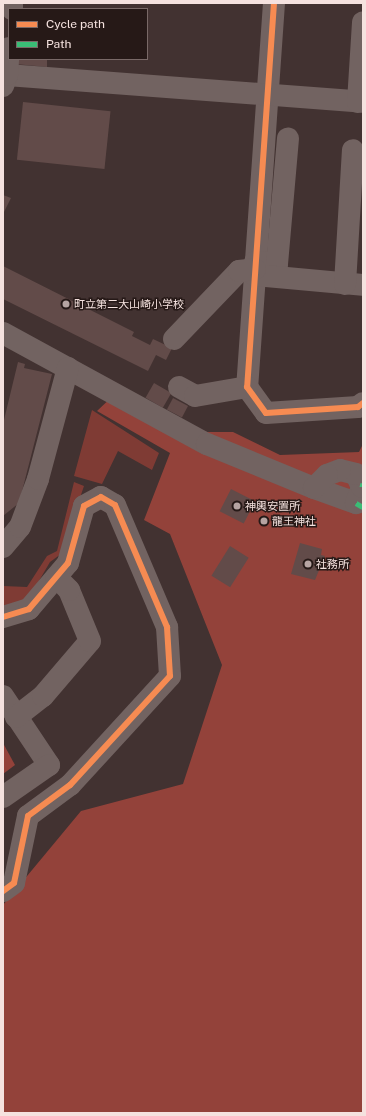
<!DOCTYPE html>
<html>
<head>
<meta charset="utf-8">
<style>
  body { margin:0 }
  #map { position:relative; width:366px; height:1116px; overflow:hidden; background:#423231; font-family:"Public Sans","Noto Sans JP",sans-serif }
  div>[style] { position:absolute }
  [style*='--x'] { left:calc(var(--x)*1px); top:calc(var(--y)*1px); width:calc(var(--w)*1px); rotate:calc(var(--a)*1deg) }
  .green>* { inset:0; background:#7f3b34 }
  .forest>* { inset:0; background:#93423a }
  .building>* { inset:0; background:#624b49; transform-origin:0 0 }
  .minor>* { height:22px; margin:-11px; padding:0 11px; transform-origin:11px; border-radius:11px; background:#726361 }
  .quiet>* { height:5px; margin-top:-2.5px; transform-origin:0; background:repeating-linear-gradient(90deg,#3abd76 0 10px,transparent 0 15px) }
  .cycleway>* { height:6px; margin:-3px; padding:0 3px; transform-origin:3px; border-radius:3px; background:#f68b52 }
  .dots>* { width:11px; height:11px; translate:-50% -50%; box-sizing:border-box; border:2px solid #261917; border-radius:50% }
  span { translate:-50% -50%; white-space:nowrap; text-align:center; line-height:1.15; -webkit-text-stroke:3px #261917; paint-order:stroke }
  .poi-label { font-size:11px; color:#f5e2df }
  .left { translate:0 -50%; text-align:left }
  .frame { position:absolute; inset:0; border:4px solid #f5e2df; pointer-events:none }
  .legend { position:absolute; left:8px; top:8px; width:140px; height:52px; box-sizing:border-box; background:#261917; border:1px solid #796967; margin:0; padding:5px 7px; list-style:none; font-size:12px; color:#f5e2df }
  .legend li { display:flex; align-items:center; gap:8px; height:20px }
  .legend b { width:20px; border:1px solid #796967 }
</style>
</head>
<body>
<div id="map">
  <div class="green">
    <i style="clip-path:polygon(92px 410px,159px 453px,152px 470px,118px 451px,102px 484px,74px 476px)"></i>
    <i style="clip-path:polygon(74px 482px,84px 486px,61px 554px,50px 562px,26px 603px,3px 611px,3px 586px,27px 587px,47px 556px,57px 551px)"></i>
  </div>
  <div class="forest">
    <i style="clip-path:polygon(116px 393px,207px 432px,233px 432px,280px 455px,359px 452px,363px 444px,363px 1113px,3px 1113px,3px 905px,81px 811px,183px 784px,222px 665px,170px 534px,144px 520px,170px 453px,97px 411px)"></i>
    <i style="clip-path:polygon(3px 743px,15px 765px,3px 774px)"></i>
  </div>
  <div class="building">
    <i style="clip-path:polygon(16px 59px,47px 59px,47px 67px,15px 64px)"></i>
    <i style="left:23px;top:102px;width:88px;height:58px;rotate:6deg"></i>
    <i style="clip-path:polygon(3px 195px,11px 198px,3px 214px)"></i>
    <i style="clip-path:polygon(3px 266px,134px 332px,132px 336px,150px 345px,153px 339px,172px 348px,166px 360px,156px 355px,148px 371px,3px 299px)"></i>
    <i style="clip-path:polygon(18px 362px,25px 364px,24px 368px,52px 374px,19px 503px,3px 516px,3px 424px)"></i>
    <i style="left:154px;top:383px;width:20px;height:17px;rotate:30deg"></i>
    <i style="left:173px;top:398px;width:17px;height:13px;rotate:28deg"></i>
    <i style="left:231px;top:489px;width:27px;height:25px;rotate:27deg"></i>
    <i style="left:283px;top:504px;width:7px;height:7px;rotate:16deg"></i>
    <i style="clip-path:polygon(262px 516px,269px 519px,265px 526px,259px 522px)"></i>
    <i style="clip-path:polygon(300px 543px,322px 549px,321px 555px,325px 556px,315px 580px,291px 574px)"></i>
    <i style="left:230px;top:546px;width:22px;height:35px;rotate:32deg"></i>
  </div>
  <div class="minor">
    <i style="--x:274;--y:3;--w:385;--a:94"></i>
    <i style="--x:247;--y:387;--w:32;--a:54"></i>
    <i style="--x:266;--y:413;--w:92;--a:-3.7"></i>
    <i style="--x:358;--y:407;--w:6;--a:-39"></i>
    <i style="--x:12;--y:9;--w:6;--a:-90"></i>
    <i style="--x:7;--y:75;--w:357;--a:4.3"></i>
    <i style="--x:3;--y:86;--w:12;--a:-70"></i>
    <i style="--x:7;--y:75;--w:27;--a:-86"></i>
    <i style="--x:358;--y:102;--w:80;--a:-86.4"></i>
    <i style="--x:255;--y:262;--w:22;--a:5"></i>
    <i style="--x:277;--y:264;--w:126;--a:-85"></i>
    <i style="--x:254;--y:275;--w:109;--a:5.2"></i>
    <i style="--x:345;--y:284;--w:134;--a:-86.6"></i>
    <i style="--x:3;--y:333;--w:232;--a:28.6"></i>
    <i style="--x:207;--y:444;--w:116;--a:22.4"></i>
    <i style="--x:314;--y:488;--w:45;--a:19.7"></i>
    <i style="--x:356;--y:503;--w:17;--a:-69"></i>
    <i style="--x:362;--y:487;--w:14;--a:-115"></i>
    <i style="--x:356;--y:474;--w:16;--a:-166"></i>
    <i style="--x:340;--y:470;--w:14;--a:159"></i>
    <i style="--x:327;--y:475;--w:18;--a:135"></i>
    <i style="--x:174;--y:339;--w:94;--a:-46.3"></i>
    <i style="--x:239;--y:271;--w:16;--a:-7"></i>
    <i style="--x:179;--y:387;--w:18;--a:29"></i>
    <i style="--x:195;--y:396;--w:53;--a:-9.8"></i>
    <i style="--x:3;--y:547;--w:26;--a:-50"></i>
    <i style="--x:20;--y:527;--w:51;--a:-69.4"></i>
    <i style="--x:38;--y:479;--w:115;--a:-74.9"></i>
    <i style="--x:3;--y:617;--w:27;--a:-17"></i>
    <i style="--x:29;--y:609;--w:60;--a:-49.7"></i>
    <i style="--x:68;--y:563;--w:59;--a:-74.3"></i>
    <i style="--x:84;--y:506;--w:19;--a:-28"></i>
    <i style="--x:101;--y:497;--w:16;--a:30"></i>
    <i style="--x:115;--y:505;--w:133;--a:66.9"></i>
    <i style="--x:167;--y:627;--w:49;--a:86.5"></i>
    <i style="--x:170;--y:676;--w:148;--a:132.5"></i>
    <i style="--x:70;--y:785;--w:52;--a:143.6"></i>
    <i style="--x:28;--y:816;--w:68;--a:101.8"></i>
    <i style="--x:14;--y:883;--w:14;--a:144"></i>
    <i style="--x:3;--y:696;--w:83;--a:56.3"></i>
    <i style="--x:49;--y:765;--w:56;--a:145.2"></i>
    <i style="--x:16;--y:717;--w:34;--a:-38"></i>
    <i style="--x:43;--y:696;--w:72;--a:-49.5"></i>
    <i style="--x:90;--y:641;--w:55;--a:-112.4"></i>
    <i style="--x:69;--y:590;--w:18;--a:-135"></i>
  </div>
  <div class="quiet">
    <i style="--x:362;--y:487;--w:4;--a:-76"></i>
    <i style="--x:356;--y:503;--w:8;--a:30"></i>
  </div>
  <div class="cycleway">
    <i style="--x:274;--y:3;--w:385;--a:94"></i>
    <i style="--x:247;--y:387;--w:32;--a:54"></i>
    <i style="--x:266;--y:413;--w:92;--a:-3.7"></i>
    <i style="--x:358;--y:407;--w:6;--a:-39"></i>
    <i style="--x:3;--y:617;--w:27;--a:-17"></i>
    <i style="--x:29;--y:609;--w:60;--a:-49.7"></i>
    <i style="--x:68;--y:563;--w:59;--a:-74.3"></i>
    <i style="--x:84;--y:506;--w:19;--a:-28"></i>
    <i style="--x:101;--y:497;--w:16;--a:30"></i>
    <i style="--x:115;--y:505;--w:133;--a:66.9"></i>
    <i style="--x:167;--y:627;--w:49;--a:86.5"></i>
    <i style="--x:170;--y:676;--w:148;--a:132.5"></i>
    <i style="--x:70;--y:785;--w:52;--a:143.6"></i>
    <i style="--x:28;--y:816;--w:68;--a:101.8"></i>
    <i style="--x:14;--y:883;--w:14;--a:144"></i>
  </div>
  <div class="dots">
    <i style="left:66px;top:304px;background:#b6a4a2"></i>
    <i style="left:237px;top:506px;background:#b6a4a2"></i>
    <i style="left:264px;top:521px;background:#b6a4a2"></i>
    <i style="left:308px;top:564px;background:#b6a4a2"></i>
  </div>
  <div class="poi-label">
    <span class="left" style="left:74px;top:304px">町立第二大山崎小学校</span>
    <span class="left" style="left:245px;top:506px">神輿安置所</span>
    <span class="left" style="left:272px;top:521px">龍王神社</span>
    <span class="left" style="left:316px;top:564px">社務所</span>
  </div>
  <div class="frame"></div>
  <ul class="legend">
  <li><b style="height:5px;background:#f68b52"></b>Cycle path</li>
  <li><b style="height:5px;background:#3abd76"></b>Path</li>
  </ul>
</div>
</body>
</html>
